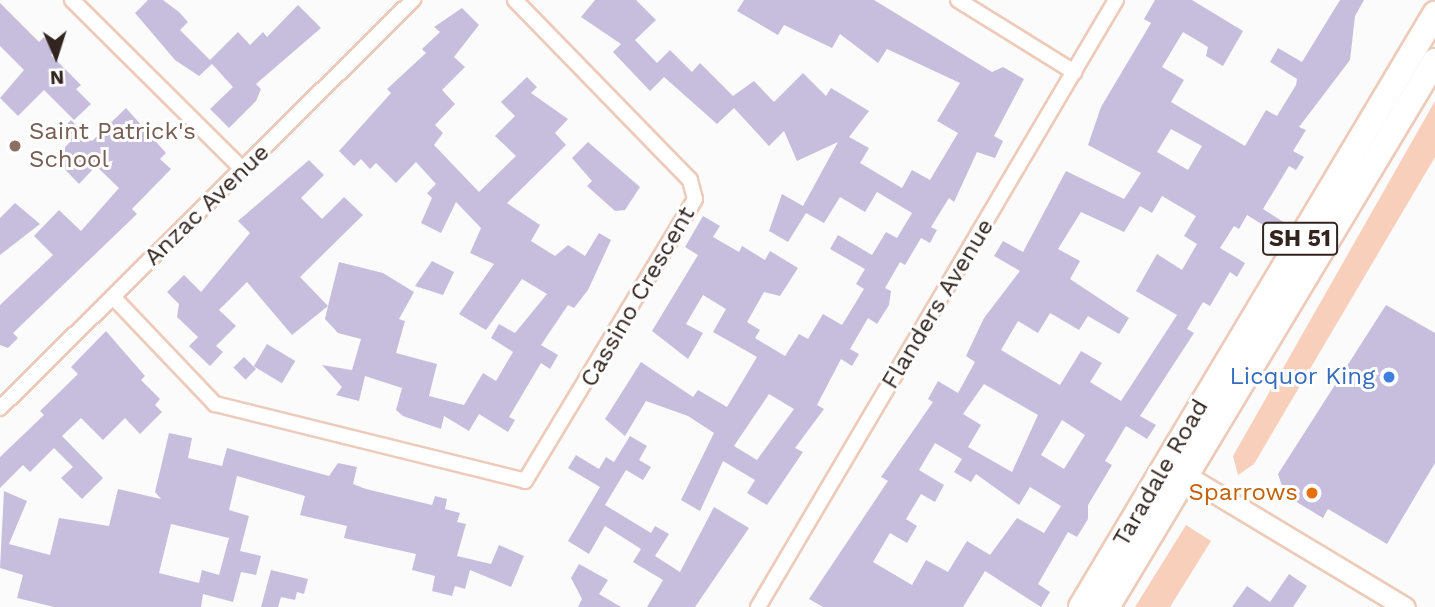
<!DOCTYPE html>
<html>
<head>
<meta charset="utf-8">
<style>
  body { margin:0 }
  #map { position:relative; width:1435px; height:607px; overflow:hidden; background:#fbfbfb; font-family:"Work Sans",sans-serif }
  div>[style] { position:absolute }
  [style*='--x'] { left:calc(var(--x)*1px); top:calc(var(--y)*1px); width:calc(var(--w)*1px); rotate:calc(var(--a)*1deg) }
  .green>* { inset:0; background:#f7cfbb }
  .building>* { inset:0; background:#c7bede; transform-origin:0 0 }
  .roads { filter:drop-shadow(2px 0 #edcbba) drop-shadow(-2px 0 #edcbba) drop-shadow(0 2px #edcbba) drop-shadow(0 -2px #edcbba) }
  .street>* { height:14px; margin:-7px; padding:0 7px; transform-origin:7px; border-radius:7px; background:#fff }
  .secondary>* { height:19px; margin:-9.5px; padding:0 9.5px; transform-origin:9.5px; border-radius:9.5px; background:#fff }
  .highway>* { height:24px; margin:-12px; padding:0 12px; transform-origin:12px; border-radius:12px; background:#fff }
  .dots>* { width:19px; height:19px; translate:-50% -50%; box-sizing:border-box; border:4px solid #fff; border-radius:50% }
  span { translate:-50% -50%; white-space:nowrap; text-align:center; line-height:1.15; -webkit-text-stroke:6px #fff; paint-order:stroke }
  .shield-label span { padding:2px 5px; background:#fff; border:2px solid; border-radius:5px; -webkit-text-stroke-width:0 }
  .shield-label { font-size:23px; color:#32251f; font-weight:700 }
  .education-label { font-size:24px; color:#785e54 }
  .left { translate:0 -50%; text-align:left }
  .street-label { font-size:24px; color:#32251f }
  .shop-label { font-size:24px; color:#366cbe }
  .right { translate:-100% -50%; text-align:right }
  .food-label { font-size:24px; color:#c56008 }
  .north { position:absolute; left:21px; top:21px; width:70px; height:70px; -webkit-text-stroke:5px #fff; paint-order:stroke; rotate:177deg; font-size:19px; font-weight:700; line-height:28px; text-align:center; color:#32251f }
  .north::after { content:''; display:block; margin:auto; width:24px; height:32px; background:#32251f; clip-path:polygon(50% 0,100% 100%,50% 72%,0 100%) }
</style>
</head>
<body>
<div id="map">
  <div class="green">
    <i style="clip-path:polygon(1435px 101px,1435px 157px,1254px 464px,1238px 475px,1233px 456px)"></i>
    <i style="clip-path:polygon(1186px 525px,1211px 541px,1170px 607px,1135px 607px)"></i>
  </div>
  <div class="building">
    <i style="clip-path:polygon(148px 0,163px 0,179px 12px,188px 22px,180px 30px,210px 60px,238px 32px,250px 45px,263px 32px,267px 37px,298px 5px,321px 28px,256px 84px,261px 89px,256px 101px,229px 128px,210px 109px,233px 87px,212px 64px,199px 76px,175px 60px,135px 13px)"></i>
    <i style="clip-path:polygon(evenodd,595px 0,636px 0,656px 20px,635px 40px,657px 63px,670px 50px,692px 72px,700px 63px,733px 96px,754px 81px,774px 102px,803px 73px,826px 96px,831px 88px,869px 111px,849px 137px,869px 148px,860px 163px,902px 188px,912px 170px,930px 180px,958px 133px,937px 121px,960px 83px,887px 49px,878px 63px,840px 34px,832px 48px,784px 25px,778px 35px,737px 11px,744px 0,874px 0,992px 72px,1003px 67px,1024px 79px,994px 136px,1003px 141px,995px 158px,977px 152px,954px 202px,949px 198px,931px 227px,937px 230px,930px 243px,921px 238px,905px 265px,900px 262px,885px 288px,891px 291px,889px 305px,877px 324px,868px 318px,850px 349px,859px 354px,852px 366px,841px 359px,817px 405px,824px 409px,795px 448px,803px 452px,767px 505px,747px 493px,755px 480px,723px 461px,700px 511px,681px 500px,714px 433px,688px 416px,646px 401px,625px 436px,605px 419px,641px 362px,693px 397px,698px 390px,727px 407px,757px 357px,713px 332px,726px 309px,703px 295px,686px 324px,703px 333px,688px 359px,652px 331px,698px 255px,685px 247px,703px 216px,720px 226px,713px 237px,739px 252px,742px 246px,765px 260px,770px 251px,798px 268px,780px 296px,764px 292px,747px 322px,760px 330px,755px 338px,785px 356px,799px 334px,808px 339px,823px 314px,842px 325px,864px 289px,856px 284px,865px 269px,830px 249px,838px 235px,872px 255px,886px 232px,897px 238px,912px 213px,877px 192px,865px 212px,840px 197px,824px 223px,806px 213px,788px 242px,769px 231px,782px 194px,803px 206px,838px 142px,797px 161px,784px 131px,769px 146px,734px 108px,717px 124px,664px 77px,650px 91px,613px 52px,621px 44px,581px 17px,595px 0,769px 394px,794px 409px,757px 460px,734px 446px,769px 394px)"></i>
    <i style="clip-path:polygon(evenodd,1155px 0,1192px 0,1243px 31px,1223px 66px,1206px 56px,1208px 47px,1183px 32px,1162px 67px,1184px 80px,1171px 102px,1245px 146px,1266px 110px,1277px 116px,1296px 85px,1297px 79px,1270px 62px,1278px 48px,1302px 62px,1340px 0,1364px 0,1355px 16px,1350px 60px,1299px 127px,1306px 130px,1293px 151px,1304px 157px,1296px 170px,1289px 166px,1263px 209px,1288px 225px,1281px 236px,1247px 215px,1239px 229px,1234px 226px,1220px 248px,1245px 263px,1237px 277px,1230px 272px,1210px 306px,1203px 302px,1187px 329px,1194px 333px,1140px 416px,1156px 425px,1147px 439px,1126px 426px,1105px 461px,1112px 465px,1088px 505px,1088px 519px,1077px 537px,1068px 532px,1038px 584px,1050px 592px,1041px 607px,985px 571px,963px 607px,823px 607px,809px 599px,888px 481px,881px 477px,933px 402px,928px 399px,938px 381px,958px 393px,975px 362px,966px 356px,984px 318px,1020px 271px,994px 256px,1003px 241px,1023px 252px,1066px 171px,1124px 199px,1141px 173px,1088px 145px,1101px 107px,1151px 23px,1144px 19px,1155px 0,1171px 129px,1202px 146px,1188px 170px,1157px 152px,1171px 129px,1155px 0,1162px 196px,1196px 216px,1184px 236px,1197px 244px,1182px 270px,1157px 254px,1136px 291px,1177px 315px,1121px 401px,1090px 382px,1102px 363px,1081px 351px,1060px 385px,1001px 350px,1018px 321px,1038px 333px,1050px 313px,1079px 330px,1088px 316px,1119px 334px,1129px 318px,1070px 279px,1080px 261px,1058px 249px,1081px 212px,1124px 232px,1140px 206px,1152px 213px,1162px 196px,1155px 0,984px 384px,1038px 415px,1012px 472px,968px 447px,981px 425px,963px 414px,984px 384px,1155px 0,1062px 420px,1085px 435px,1064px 469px,1041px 455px,1062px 420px,1155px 0,935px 443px,962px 459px,954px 472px,971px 482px,976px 474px,1019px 505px,1030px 487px,1061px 506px,1044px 533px,1017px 518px,990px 555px,967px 541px,948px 572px,926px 560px,912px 585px,873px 562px,890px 533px,907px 543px,917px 526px,906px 519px,921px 494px,935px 502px,944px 485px,919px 470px,935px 443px)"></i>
    <i style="clip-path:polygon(0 3px,39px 42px,44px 37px,56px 49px,51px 55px,81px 85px,76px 89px,91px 104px,74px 120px,44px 90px,18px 116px,0 98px,24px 70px,0 46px)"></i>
    <i style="clip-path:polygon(462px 8px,479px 25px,454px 57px,465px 67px,442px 90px,455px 104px,435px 125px,443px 133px,434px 145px,479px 192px,516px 156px,495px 136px,515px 116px,501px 102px,527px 77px,537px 87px,531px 93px,568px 119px,555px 133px,566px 145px,507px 203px,540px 225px,531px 241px,555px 256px,568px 245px,585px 256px,599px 233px,611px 240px,588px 290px,574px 308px,568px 305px,541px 345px,558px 355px,550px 369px,541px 363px,509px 417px,515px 420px,508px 432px,479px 414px,469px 431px,444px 416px,441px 429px,403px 416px,396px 410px,402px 388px,365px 376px,359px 401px,336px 395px,342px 387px,322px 365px,352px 370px,361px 339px,338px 333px,325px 319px,328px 306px,292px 335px,247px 282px,219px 310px,236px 326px,216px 346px,223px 352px,210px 366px,189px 346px,198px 337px,177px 317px,179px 304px,167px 292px,184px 275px,201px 292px,250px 233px,238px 221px,309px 160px,324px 175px,301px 198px,322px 219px,344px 197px,363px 215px,300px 277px,328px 306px,339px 262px,383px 273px,414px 292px,399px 319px,405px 321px,396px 353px,437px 364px,429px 396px,464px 405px,483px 373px,496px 381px,513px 352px,491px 338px,499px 324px,515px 333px,547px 294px,522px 279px,486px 330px,459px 314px,494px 264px,470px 253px,481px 228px,456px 202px,441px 233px,421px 223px,432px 198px,427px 193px,436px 184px,416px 162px,396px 183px,376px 163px,370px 169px,361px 159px,354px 166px,339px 151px,391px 93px,387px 89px,426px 53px,422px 49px,440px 32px,434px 27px)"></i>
    <i style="clip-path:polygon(126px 108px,166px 153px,160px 159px,171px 169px,132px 209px,137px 214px,13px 333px,18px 338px,8px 348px,0 345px,0 305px,53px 255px,34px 236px,59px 210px,81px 231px,119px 188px,96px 166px,79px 184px,54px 158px,71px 141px,61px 130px,71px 120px,92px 141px)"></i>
    <i style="clip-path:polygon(588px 142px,640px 187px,625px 210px,615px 211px,587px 186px,592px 181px,572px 158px)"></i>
    <i style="clip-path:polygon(15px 203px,40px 224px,0 255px,0 218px)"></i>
    <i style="clip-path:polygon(432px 261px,454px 272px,443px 295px,415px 286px)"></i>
    <i style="clip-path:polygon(1386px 305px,1435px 333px,1435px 463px,1387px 544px,1328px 509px,1323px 518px,1285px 495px,1278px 474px)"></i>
    <i style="clip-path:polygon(106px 331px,145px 376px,141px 380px,160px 399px,155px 405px,162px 412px,140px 434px,125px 418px,103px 440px,81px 418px,62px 436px,103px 478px,82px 499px,61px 478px,73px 467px,54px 448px,30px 472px,23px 465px,0 488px,0 457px,44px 415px,40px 411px,78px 374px,71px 367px)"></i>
    <i style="left:267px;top:344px;width:33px;height:26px;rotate:31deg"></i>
    <i style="left:244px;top:357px;width:17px;height:15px;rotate:45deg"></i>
    <i style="clip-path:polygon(evenodd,169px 433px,192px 438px,188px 458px,222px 466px,227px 448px,329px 476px,338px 463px,357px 467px,353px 484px,366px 489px,432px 505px,435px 496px,447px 499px,445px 509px,460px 513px,457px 522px,466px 524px,457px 556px,491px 564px,499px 545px,524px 556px,511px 587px,470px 570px,465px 589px,455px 586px,452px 596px,432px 591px,435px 576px,412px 570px,416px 554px,344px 538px,347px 526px,300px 515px,305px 496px,237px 476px,229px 510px,249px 516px,240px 551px,261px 556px,256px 575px,241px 572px,233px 602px,203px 594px,201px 607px,54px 607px,17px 598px,23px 575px,0 568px,4px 491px,27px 501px,9px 544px,50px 555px,59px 518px,109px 526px,118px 489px,161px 499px,155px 492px,169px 433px,171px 524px,229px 538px,219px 575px,202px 570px,199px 583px,159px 573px,171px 524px)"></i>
    <i style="clip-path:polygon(630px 436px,647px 446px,639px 460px,651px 467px,643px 480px,626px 470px,605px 505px,651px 533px,655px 526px,669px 534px,655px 556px,680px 572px,714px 507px,749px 528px,695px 607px,647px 607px,663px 580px,633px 562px,641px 549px,605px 526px,589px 554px,568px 541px,600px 487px,568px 468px,576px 455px,599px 469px,606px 457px,614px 462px)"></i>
    <i style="clip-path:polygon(579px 564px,608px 580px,599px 594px,621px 607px,578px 607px,582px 599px,571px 578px)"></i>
    <i style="clip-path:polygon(271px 570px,308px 579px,304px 594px,297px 592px,295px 600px,281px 597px,278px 607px,261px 607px)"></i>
    <i style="clip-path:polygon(1289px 574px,1307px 586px,1293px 607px,1232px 607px,1247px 586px,1270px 602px)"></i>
  </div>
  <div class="roads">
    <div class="street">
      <i style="--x:72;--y:0;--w:241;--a:44.8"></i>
      <i style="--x:958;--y:0;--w:137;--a:31.8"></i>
      <i style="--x:113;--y:297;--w:148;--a:46.4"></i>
      <i style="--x:215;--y:404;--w:319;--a:13.9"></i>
      <i style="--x:525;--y:481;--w:329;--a:-58.9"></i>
      <i style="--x:695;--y:199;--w:20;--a:-105"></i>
      <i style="--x:690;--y:180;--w:251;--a:-134.2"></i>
      <i style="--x:0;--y:408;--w:581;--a:-44.65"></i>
      <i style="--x:758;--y:607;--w:705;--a:-59.47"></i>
    </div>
    <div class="secondary">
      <i style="--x:1175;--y:469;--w:268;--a:31"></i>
    </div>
    <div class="highway">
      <i style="--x:1081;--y:607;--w:691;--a:-59.16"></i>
      <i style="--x:1107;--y:607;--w:637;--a:-59.01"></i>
    </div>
  </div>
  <div class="dots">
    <i style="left:15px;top:146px;background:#8d6e63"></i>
    <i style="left:1389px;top:377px;background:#3f7fe0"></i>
    <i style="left:1312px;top:493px;background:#e8710a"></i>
  </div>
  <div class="shield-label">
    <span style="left:1300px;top:239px">SH 51</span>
  </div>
  <div class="education-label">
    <span class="left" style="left:29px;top:146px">Saint Patrick's<br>School</span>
  </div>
  <div class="street-label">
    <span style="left:207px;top:205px;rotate:-44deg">Anzac Avenue</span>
    <span style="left:638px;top:297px;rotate:-60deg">Cassino Crescent</span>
    <span style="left:938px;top:304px;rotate:-59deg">Flanders Avenue</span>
    <span style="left:1161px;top:473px;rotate:-60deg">Taradale Road</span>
  </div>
  <div class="shop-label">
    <span class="right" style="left:1375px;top:377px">Licquor King</span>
  </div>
  <div class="food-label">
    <span class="right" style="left:1298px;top:493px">Sparrows</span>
  </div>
  <div class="north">N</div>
</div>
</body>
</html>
